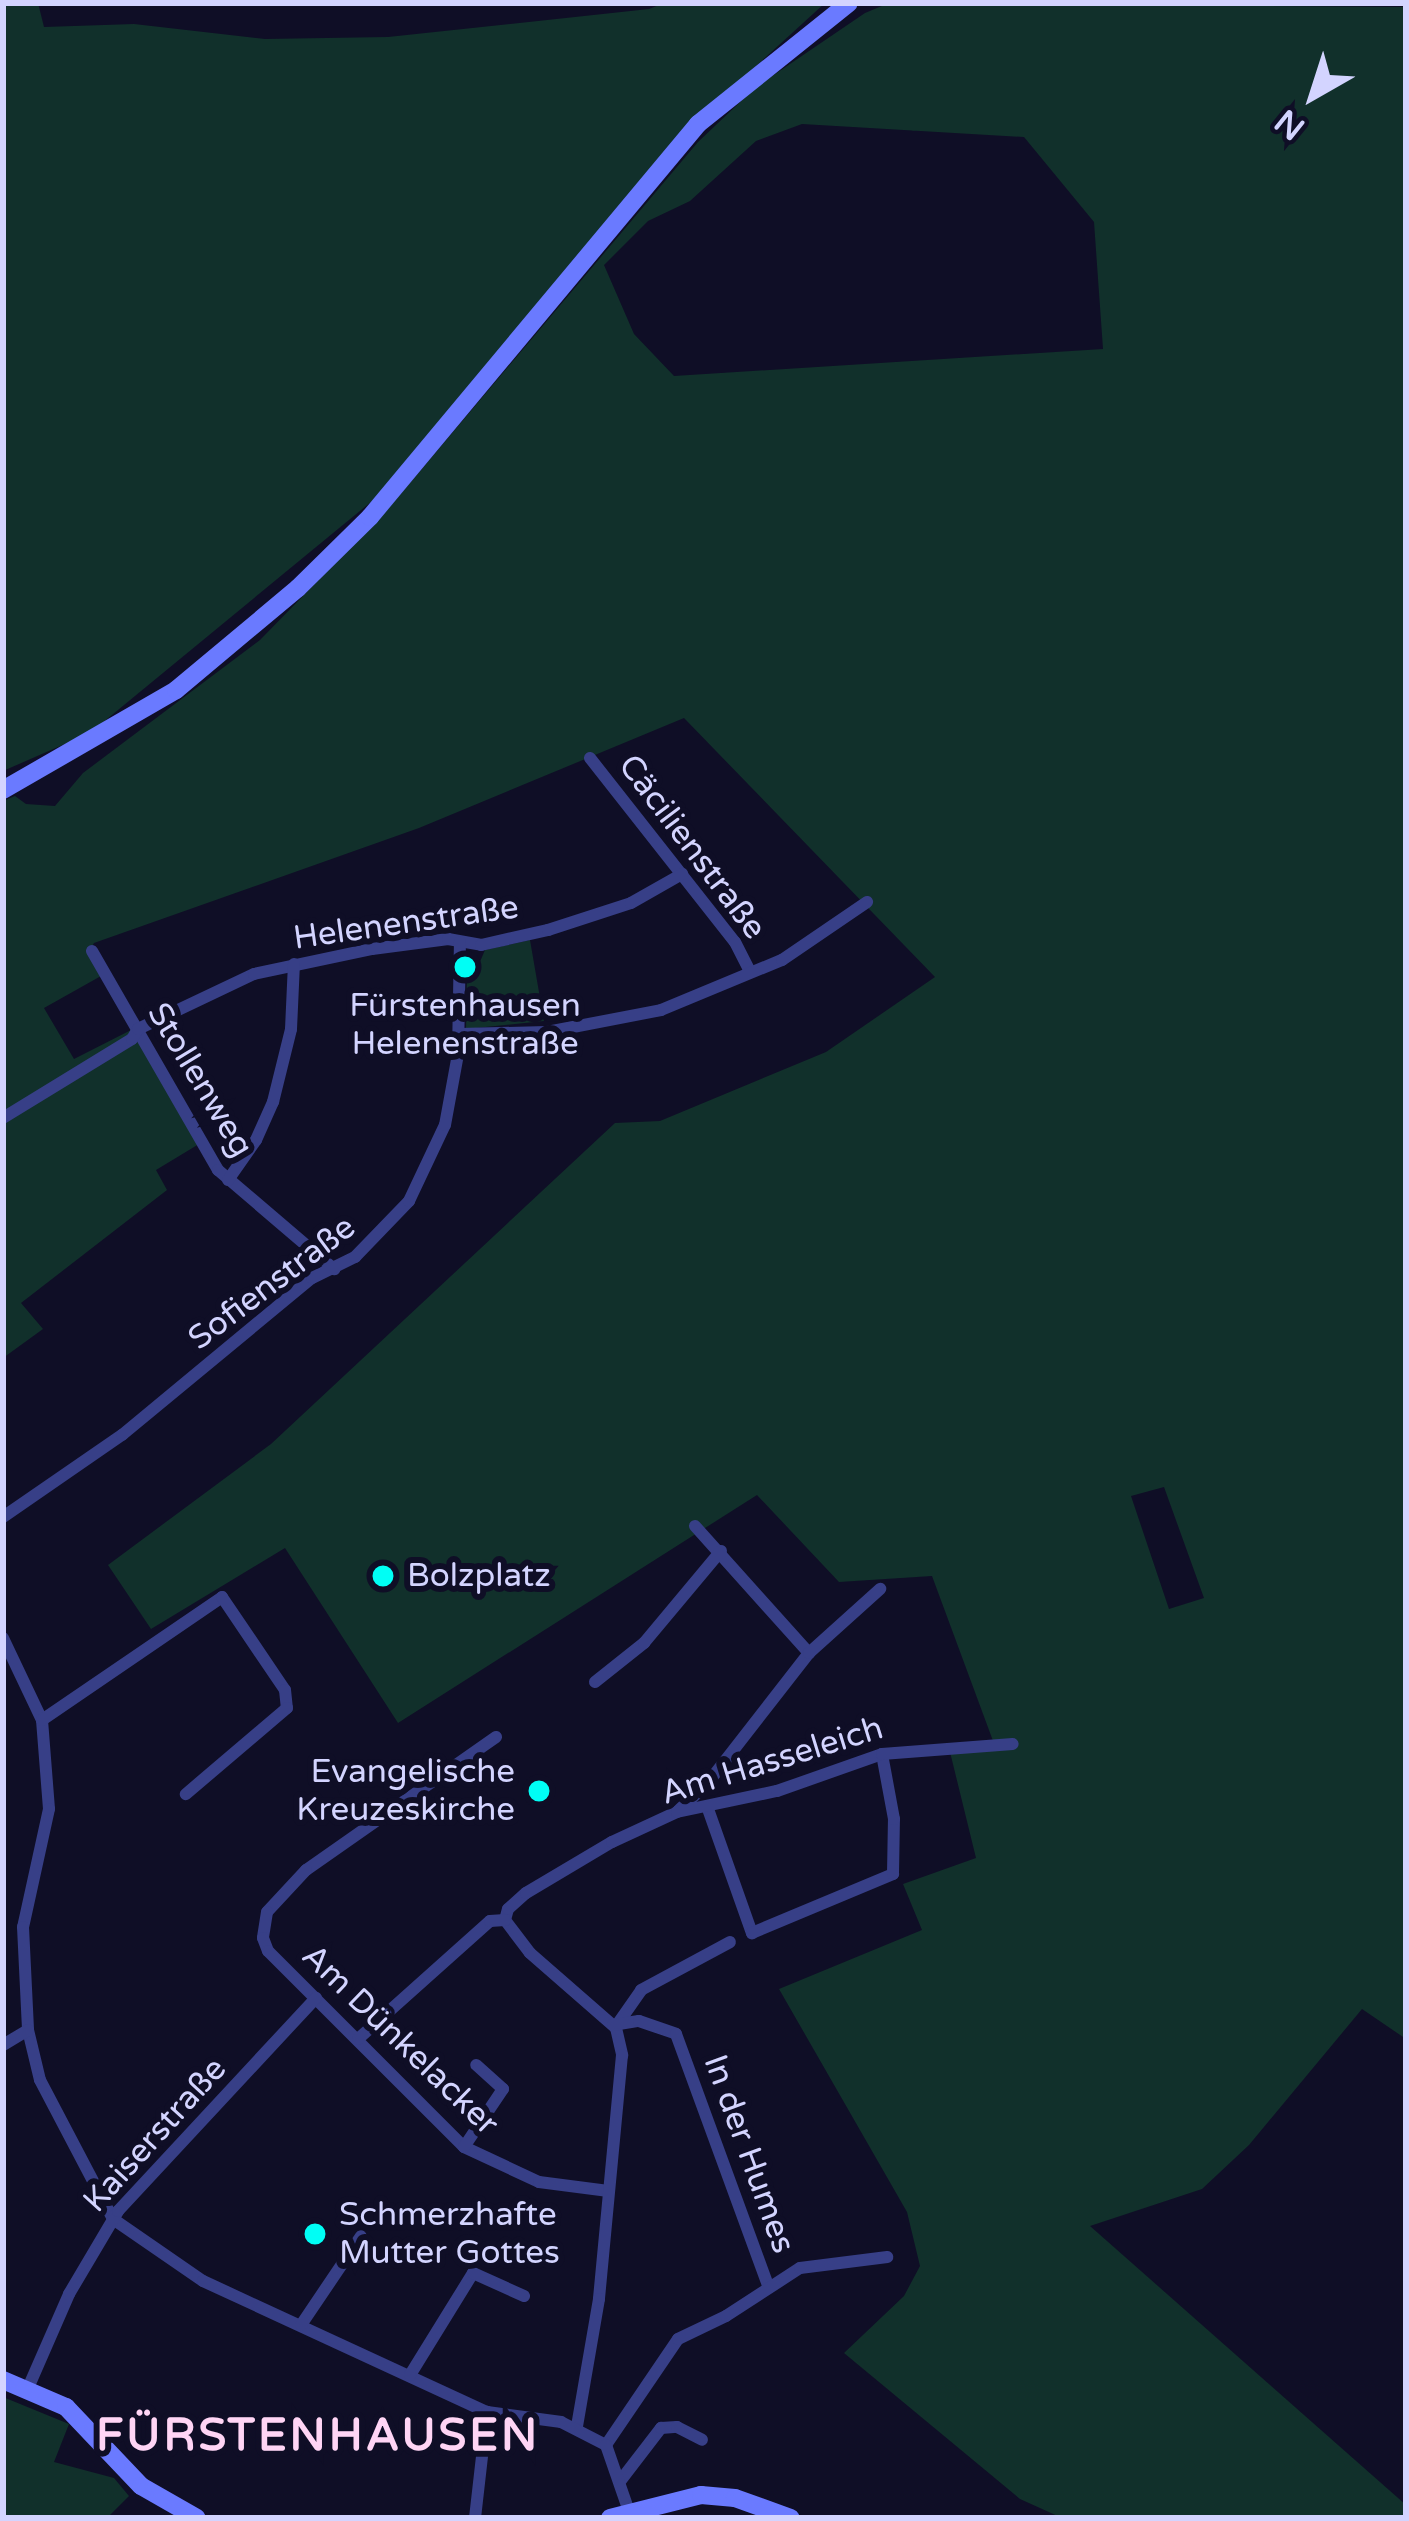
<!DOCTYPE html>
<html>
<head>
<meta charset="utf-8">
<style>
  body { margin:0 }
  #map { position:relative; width:1409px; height:2521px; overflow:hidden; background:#0f0e26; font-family:"Varela Round",sans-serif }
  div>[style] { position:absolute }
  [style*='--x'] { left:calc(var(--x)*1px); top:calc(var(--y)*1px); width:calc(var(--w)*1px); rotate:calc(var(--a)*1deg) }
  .green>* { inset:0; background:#11302b }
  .street>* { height:12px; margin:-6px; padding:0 6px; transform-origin:6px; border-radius:6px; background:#373f87 }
  .secondary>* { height:18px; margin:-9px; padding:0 9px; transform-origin:9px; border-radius:9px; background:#6a7aff }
  .dots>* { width:33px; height:33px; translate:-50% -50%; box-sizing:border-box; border:6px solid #0f0e26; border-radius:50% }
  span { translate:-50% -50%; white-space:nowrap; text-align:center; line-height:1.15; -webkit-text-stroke:12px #0f0e26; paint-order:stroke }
  .street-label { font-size:33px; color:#d3d4ff }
  .poi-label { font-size:33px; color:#d3d4ff }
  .left { translate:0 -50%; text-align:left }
  .right { translate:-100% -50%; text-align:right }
  .district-label { font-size:45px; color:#ffd5f5; font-weight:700; letter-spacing:3px }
  .frame { position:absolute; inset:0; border:6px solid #d3d4ff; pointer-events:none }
  .north { position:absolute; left:1253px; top:36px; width:120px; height:120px; -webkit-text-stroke:9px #0f0e26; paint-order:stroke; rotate:219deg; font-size:33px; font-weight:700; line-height:48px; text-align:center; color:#d3d4ff }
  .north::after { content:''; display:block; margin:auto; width:42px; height:54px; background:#d3d4ff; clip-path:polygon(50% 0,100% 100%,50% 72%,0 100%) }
</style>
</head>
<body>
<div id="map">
  <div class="green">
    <i style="clip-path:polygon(3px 3px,38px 3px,44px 27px,134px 24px,265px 39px,388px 37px,649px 9px,664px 3px,825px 3px,688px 128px,383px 492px,90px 733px,3px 771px)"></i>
    <i style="clip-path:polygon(evenodd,889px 3px,1406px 7px,1406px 2039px,1362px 2009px,1249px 2145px,1202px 2189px,1090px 2226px,1406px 2505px,1406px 2518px,1062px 2518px,1020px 2499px,844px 2353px,904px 2296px,920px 2266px,907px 2212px,779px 1989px,922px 1930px,903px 1884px,976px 1858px,950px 1752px,996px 1749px,932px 1576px,839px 1582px,757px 1495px,398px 1723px,285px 1548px,151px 1629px,108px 1565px,271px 1444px,615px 1123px,660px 1121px,826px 1052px,935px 977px,684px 718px,419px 828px,94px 943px,88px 953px,101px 976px,44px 1008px,74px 1059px,133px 1029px,199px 1144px,156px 1170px,167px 1190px,21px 1303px,43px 1329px,3px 1358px,3px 801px,15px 796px,26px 804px,55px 806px,83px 773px,260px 640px,388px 509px,698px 142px,756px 87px,865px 13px,889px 3px,802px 124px,1024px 137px,1094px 222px,1103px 349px,674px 376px,634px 334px,604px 265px,648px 221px,690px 201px,756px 141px,802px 124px,889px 3px,1164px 1487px,1204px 1598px,1169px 1609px,1131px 1496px,1164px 1487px)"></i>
    <i style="clip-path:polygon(530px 940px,544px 1021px,466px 1029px,467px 971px,476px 971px,485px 950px)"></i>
    <i style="clip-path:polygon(3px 2397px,69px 2424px,54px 2462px,114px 2478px,129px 2496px,107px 2518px,3px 2518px)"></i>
  </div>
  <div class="street">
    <i style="--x:590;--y:758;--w:234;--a:51.8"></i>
    <i style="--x:735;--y:942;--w:30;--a:63"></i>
    <i style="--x:92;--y:951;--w:253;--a:60.1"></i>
    <i style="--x:218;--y:1170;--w:153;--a:40.5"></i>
    <i style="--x:459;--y:1034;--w:88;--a:-1.3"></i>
    <i style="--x:547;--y:1032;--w:116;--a:-10.9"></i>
    <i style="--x:661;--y:1010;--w:131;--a:-22.5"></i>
    <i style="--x:782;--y:960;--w:103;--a:-34.3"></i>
    <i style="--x:3;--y:1118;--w:151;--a:-31.5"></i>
    <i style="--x:132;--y:1039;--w:12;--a:-59"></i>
    <i style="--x:138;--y:1029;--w:128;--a:-25.4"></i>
    <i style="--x:254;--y:974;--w:121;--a:-12"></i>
    <i style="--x:372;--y:949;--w:77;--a:-7.5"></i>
    <i style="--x:448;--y:939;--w:34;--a:10"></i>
    <i style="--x:481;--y:945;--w:69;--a:-12.6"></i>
    <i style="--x:548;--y:930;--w:87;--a:-18"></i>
    <i style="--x:631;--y:903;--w:59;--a:-29.6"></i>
    <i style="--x:228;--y:1180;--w:49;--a:-55"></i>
    <i style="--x:256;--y:1140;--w:42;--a:-65.9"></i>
    <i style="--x:273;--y:1102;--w:75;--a:-76.1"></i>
    <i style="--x:291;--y:1029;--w:65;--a:-87.4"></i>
    <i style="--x:3;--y:1517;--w:145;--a:-34.6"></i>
    <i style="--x:122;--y:1435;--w:246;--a:-39.6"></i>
    <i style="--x:312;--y:1278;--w:48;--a:-26"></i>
    <i style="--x:355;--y:1257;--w:78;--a:-46"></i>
    <i style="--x:409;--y:1201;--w:84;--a:-64.7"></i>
    <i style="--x:445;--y:1125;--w:72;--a:-79.6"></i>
    <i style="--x:458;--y:1054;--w:112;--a:-89"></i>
    <i style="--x:695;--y:1526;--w:171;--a:48.1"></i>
    <i style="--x:3;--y:1638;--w:91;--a:64.6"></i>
    <i style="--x:42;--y:1720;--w:89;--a:85.5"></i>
    <i style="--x:49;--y:1809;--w:121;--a:102.4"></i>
    <i style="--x:23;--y:1927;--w:103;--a:87.2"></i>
    <i style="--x:28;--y:2030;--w:51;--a:76.5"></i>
    <i style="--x:40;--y:2080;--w:157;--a:62.3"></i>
    <i style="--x:113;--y:2219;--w:109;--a:34.6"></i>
    <i style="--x:203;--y:2281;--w:313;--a:24.8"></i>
    <i style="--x:595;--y:1682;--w:63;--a:-38.5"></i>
    <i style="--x:644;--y:1643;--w:120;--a:-50.1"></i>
    <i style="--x:42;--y:1720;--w:218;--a:-34.3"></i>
    <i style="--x:222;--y:1597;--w:112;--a:55.9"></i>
    <i style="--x:285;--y:1690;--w:18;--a:84"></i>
    <i style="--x:287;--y:1708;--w:133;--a:139.6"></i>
    <i style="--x:496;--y:1737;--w:232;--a:145"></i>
    <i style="--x:306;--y:1870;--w:57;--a:132.9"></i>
    <i style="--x:267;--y:1912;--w:26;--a:99"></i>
    <i style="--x:263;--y:1938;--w:14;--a:69"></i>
    <i style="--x:268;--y:1951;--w:277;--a:45"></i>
    <i style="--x:464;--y:2147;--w:83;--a:25"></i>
    <i style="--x:539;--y:2182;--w:70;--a:7.4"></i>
    <i style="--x:708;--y:1809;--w:132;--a:70.5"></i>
    <i style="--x:752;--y:1933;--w:153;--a:-22.7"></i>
    <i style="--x:893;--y:1874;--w:55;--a:-89"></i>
    <i style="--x:894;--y:1819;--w:66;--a:-100.5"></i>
    <i style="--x:678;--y:1811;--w:40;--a:-43"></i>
    <i style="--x:707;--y:1784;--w:166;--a:-52.1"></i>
    <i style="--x:809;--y:1653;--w:96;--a:-42"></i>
    <i style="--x:505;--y:1920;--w:41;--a:52.9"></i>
    <i style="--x:530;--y:1953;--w:114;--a:41.1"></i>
    <i style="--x:616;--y:2028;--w:28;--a:77"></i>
    <i style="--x:622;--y:2055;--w:245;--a:95.4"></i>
    <i style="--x:599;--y:2299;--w:130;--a:99.8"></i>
    <i style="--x:505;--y:1920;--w:11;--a:-75"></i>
    <i style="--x:508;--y:1909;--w:24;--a:-42"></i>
    <i style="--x:526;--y:1893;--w:100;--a:-30.7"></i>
    <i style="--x:612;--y:1842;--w:72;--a:-24.8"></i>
    <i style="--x:677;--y:1812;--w:102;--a:-11.9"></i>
    <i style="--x:777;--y:1791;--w:111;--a:-19.4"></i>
    <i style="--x:882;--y:1754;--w:131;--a:-4.4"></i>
    <i style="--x:619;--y:2022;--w:39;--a:-55"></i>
    <i style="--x:641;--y:1990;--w:101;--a:-28.3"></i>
    <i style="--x:613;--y:2025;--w:26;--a:-9"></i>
    <i style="--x:639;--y:2021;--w:39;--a:19"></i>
    <i style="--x:676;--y:2034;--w:270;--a:69.9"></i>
    <i style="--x:358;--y:2039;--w:177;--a:-41.8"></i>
    <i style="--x:490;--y:1921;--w:15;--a:-4"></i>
    <i style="--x:3;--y:2045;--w:29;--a:-31"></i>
    <i style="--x:464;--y:2147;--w:70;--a:-56.1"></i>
    <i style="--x:503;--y:2089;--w:36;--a:-138"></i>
    <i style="--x:301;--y:2325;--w:107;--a:-56"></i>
    <i style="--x:410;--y:2375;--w:120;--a:-58.3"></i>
    <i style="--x:473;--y:2273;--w:56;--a:24.3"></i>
    <i style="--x:28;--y:2388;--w:103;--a:-66.4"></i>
    <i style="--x:69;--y:2294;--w:96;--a:-59.4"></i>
    <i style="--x:118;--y:2211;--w:291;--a:-47.1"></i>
    <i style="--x:606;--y:2445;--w:128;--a:-55.8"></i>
    <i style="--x:678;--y:2339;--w:53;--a:-25.6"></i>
    <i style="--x:726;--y:2316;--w:88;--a:-33"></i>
    <i style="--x:800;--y:2268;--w:88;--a:-7.2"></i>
    <i style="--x:621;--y:2480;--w:66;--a:-52.4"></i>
    <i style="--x:661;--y:2428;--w:16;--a:-4"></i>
    <i style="--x:677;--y:2427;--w:28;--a:27"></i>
    <i style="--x:475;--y:2518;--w:107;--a:-83.5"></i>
    <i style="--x:487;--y:2412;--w:75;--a:7.7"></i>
    <i style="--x:561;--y:2422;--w:51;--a:27.1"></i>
    <i style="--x:606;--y:2445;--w:76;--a:70.9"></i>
  </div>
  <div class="secondary">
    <i style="--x:3;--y:790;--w:200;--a:-30"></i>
    <i style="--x:176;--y:690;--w:159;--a:-39.9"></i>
    <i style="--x:298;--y:588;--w:101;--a:-44.6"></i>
    <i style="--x:370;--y:517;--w:512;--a:-50.15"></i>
    <i style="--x:698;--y:124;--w:193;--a:-38.7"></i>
    <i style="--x:3;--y:2380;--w:69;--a:23.2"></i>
    <i style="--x:66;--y:2407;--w:109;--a:46.5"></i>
    <i style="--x:141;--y:2486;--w:64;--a:29.7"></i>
    <i style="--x:610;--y:2518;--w:94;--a:-14.2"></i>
    <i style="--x:701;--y:2495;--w:34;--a:5"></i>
    <i style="--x:735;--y:2498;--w:59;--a:19.7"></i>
  </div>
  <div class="dots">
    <i style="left:465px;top:967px;background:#00fef5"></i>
    <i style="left:383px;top:1576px;background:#00fef5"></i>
    <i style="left:539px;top:1791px;background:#00fef5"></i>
    <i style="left:315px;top:2234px;background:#00fef5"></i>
  </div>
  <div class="street-label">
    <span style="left:692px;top:847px;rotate:53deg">Cäcilienstraße</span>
    <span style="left:406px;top:923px;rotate:-8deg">Helenenstraße</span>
    <span style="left:200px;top:1080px;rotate:59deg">Stollenweg</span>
    <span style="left:272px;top:1283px;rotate:-37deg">Sofienstraße</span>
    <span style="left:772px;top:1761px;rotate:-17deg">Am Hasseleich</span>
    <span style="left:400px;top:2040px;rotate:44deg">Am Dünkelacker</span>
    <span style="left:155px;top:2135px;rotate:-48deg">Kaiserstraße</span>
    <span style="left:749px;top:2154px;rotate:70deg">In der Humes</span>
  </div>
  <div class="poi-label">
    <span style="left:465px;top:1025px">Fürstenhausen<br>Helenenstraße</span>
    <span class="left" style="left:407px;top:1576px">Bolzplatz</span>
    <span class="right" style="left:515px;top:1791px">Evangelische<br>Kreuzeskirche</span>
    <span class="left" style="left:339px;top:2234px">Schmerzhafte<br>Mutter Gottes</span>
  </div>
  <div class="district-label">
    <span style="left:318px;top:2437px">FÜRSTENHAUSEN</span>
  </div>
  <div class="frame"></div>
  <div class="north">N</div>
</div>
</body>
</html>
